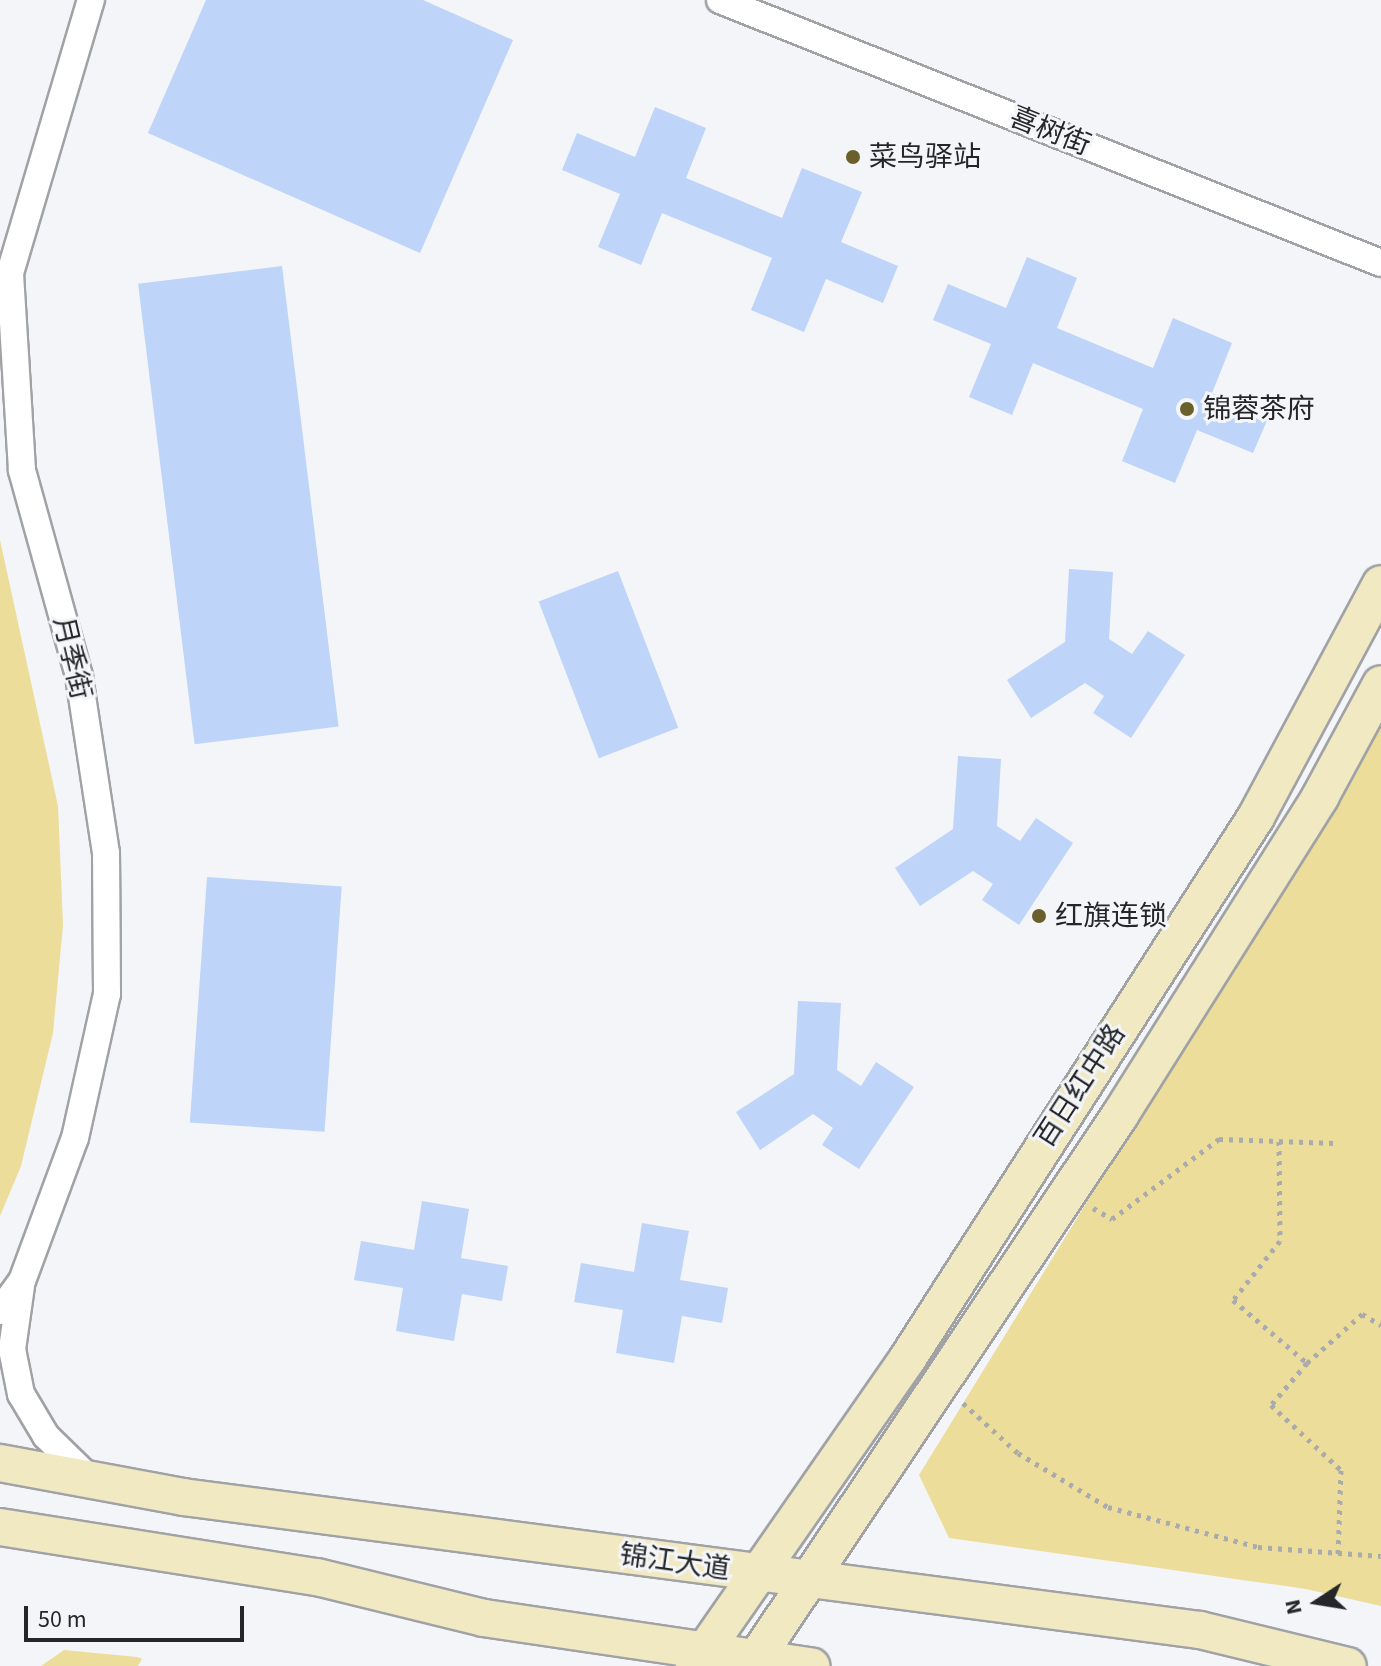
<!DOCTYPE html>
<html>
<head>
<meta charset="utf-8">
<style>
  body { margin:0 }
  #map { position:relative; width:1381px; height:1666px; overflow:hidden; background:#f3f5f8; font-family:"Source Sans 3","Noto Sans SC",sans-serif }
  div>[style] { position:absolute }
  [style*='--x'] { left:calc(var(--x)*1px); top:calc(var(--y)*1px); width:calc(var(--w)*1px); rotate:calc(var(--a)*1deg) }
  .green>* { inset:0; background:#ecdd9b }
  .building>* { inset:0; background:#bed4f9; transform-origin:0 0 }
  .path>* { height:5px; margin-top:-2.5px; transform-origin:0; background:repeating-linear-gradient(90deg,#a9abad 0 4px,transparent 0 10px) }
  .roads { filter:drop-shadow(2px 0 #a0a2a5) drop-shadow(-2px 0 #a0a2a5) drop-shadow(0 2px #a0a2a5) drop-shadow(0 -2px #a0a2a5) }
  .street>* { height:26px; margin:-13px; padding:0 13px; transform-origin:13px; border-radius:13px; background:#fff }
  .secondary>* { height:36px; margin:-18px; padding:0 18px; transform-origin:18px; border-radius:18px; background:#f1e9c2 }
  .dots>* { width:22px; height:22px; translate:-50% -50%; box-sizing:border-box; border:4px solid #f3f5f8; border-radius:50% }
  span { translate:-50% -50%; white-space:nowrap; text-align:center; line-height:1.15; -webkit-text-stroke:6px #f3f5f8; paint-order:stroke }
  .street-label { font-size:28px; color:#252627 }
  .poi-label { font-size:28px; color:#252627 }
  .left { translate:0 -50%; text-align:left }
  .north { position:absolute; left:1277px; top:1562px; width:80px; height:80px; -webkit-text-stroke:6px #f3f5f8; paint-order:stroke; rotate:258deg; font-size:22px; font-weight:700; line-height:32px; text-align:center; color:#252627 }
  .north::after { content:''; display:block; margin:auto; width:28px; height:36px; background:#252627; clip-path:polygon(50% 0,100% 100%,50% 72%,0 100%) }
  .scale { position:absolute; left:24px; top:1606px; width:220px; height:36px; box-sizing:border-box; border:4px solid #252627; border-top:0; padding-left:10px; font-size:24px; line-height:28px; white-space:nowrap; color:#252627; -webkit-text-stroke:6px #f3f5f8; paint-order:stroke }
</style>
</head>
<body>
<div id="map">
  <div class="green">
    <i style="clip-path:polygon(0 540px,58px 806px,63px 925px,53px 1033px,21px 1166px,0 1216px)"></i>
    <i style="clip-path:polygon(1381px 724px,1381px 1606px,1306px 1589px,949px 1538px,919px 1475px)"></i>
    <i style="clip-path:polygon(64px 1650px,137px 1657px,142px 1659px,138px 1666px,41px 1666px)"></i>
  </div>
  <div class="building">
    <i style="clip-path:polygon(206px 0,423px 0,513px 40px,420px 253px,148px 133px)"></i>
    <i style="clip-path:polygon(655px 107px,706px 128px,686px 178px,782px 218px,802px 168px,862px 192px,841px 242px,898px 266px,883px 303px,826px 279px,804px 332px,751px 310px,772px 258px,662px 213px,641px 265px,598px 247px,620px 194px,562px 170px,577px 133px,635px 157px)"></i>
    <i style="clip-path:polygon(1027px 257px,1077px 278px,1057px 328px,1153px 368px,1173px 318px,1232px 343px,1212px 393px,1269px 416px,1253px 453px,1197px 430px,1175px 483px,1122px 461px,1143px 409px,1033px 363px,1012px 415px,969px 397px,991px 344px,933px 320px,948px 284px,1006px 308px)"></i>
    <i style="left:282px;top:266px;width:464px;height:145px;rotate:83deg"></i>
    <i style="clip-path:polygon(1069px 569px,1113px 572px,1109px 639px,1132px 654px,1148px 631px,1185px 655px,1131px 738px,1093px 713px,1104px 696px,1085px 683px,1031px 718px,1007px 680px,1065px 642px)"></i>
    <i style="left:618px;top:571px;width:168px;height:85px;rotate:69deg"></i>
    <i style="clip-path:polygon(958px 756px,1001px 759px,997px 826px,1020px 841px,1036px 818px,1073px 843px,1019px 925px,982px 900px,993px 884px,973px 871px,920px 906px,895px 868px,953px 829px)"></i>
    <i style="left:207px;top:877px;width:135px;height:246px;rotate:4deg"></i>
    <i style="clip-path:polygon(798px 1001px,841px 1003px,837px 1070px,861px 1086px,876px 1062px,914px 1087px,859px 1169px,822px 1145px,833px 1128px,813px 1114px,760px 1150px,736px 1112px,794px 1074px)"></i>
    <i style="clip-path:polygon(422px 1201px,469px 1209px,461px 1258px,508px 1266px,502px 1301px,462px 1294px,454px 1341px,396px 1331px,403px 1288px,354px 1280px,361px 1241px,414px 1250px)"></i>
    <i style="clip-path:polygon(642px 1223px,689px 1231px,680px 1280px,728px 1288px,722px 1323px,682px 1316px,674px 1363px,616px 1353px,623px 1310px,574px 1302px,581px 1263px,634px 1272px)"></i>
  </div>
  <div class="path">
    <i style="--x:1279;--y:1141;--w:100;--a:89.4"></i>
    <i style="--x:1280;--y:1241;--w:75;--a:128.5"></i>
    <i style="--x:1233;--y:1300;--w:97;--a:40.4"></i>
    <i style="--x:1307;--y:1363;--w:55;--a:130.6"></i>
    <i style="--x:1271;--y:1405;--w:96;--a:42.9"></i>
    <i style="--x:1341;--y:1470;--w:84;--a:92"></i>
    <i style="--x:1093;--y:1208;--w:22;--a:30"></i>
    <i style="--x:1112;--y:1219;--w:134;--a:-36.8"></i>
    <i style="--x:1219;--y:1139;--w:116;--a:2"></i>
    <i style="--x:1307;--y:1363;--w:74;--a:-41.7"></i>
    <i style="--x:1362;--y:1314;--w:22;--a:30"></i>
    <i style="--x:963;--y:1403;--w:74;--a:42.3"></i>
    <i style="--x:1018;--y:1453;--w:105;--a:31"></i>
    <i style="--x:1108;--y:1507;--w:155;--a:14.9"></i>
    <i style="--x:1258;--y:1547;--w:123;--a:4.2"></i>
  </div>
  <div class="roads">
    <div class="street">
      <i style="--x:720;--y:0;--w:711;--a:21.7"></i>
      <i style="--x:21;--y:1286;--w:64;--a:98.1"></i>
      <i style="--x:12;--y:1349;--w:46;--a:78.7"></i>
      <i style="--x:21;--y:1394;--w:49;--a:59.2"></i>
      <i style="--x:46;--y:1436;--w:62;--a:44.3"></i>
      <i style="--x:0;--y:1311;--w:37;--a:-54"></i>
      <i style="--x:22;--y:1281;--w:153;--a:-69.7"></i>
      <i style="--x:75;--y:1138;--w:148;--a:-77.5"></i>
      <i style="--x:107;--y:994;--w:141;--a:-90.4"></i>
      <i style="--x:106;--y:853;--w:179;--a:-98.7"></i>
      <i style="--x:79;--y:676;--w:214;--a:-105.5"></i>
      <i style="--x:22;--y:470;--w:197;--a:-93.5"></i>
      <i style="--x:10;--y:273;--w:285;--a:-73.5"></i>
    </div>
    <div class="secondary">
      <i style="--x:0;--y:1463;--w:186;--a:10.5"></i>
      <i style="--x:183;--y:1497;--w:1026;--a:7.45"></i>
      <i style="--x:1200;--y:1630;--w:152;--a:13.7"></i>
      <i style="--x:0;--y:1527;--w:321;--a:9"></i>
      <i style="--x:317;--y:1577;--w:172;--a:13.8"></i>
      <i style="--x:484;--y:1618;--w:331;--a:8.4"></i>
      <i style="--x:694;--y:1666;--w:375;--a:-55.2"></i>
      <i style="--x:908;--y:1358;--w:643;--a:-57.25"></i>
      <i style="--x:1256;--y:817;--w:264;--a:-61.8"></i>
      <i style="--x:751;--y:1666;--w:663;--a:-56.19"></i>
      <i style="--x:1120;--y:1115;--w:376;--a:-57.8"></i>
      <i style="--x:1320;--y:797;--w:128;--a:-61.6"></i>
    </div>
  </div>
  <div class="dots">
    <i style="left:853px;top:157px;background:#6b602c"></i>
    <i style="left:1187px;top:409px;background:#6b602c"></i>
    <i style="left:1039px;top:916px;background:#6b602c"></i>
  </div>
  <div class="street-label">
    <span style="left:1050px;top:131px;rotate:22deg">喜树街</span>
    <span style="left:72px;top:658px;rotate:77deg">月季街</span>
    <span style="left:1080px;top:1086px;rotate:-57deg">百日红中路</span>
    <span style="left:675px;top:1562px;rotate:8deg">锦江大道</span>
  </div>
  <div class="poi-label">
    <span class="left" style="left:869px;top:157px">菜鸟驿站</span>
    <span class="left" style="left:1203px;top:409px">锦蓉茶府</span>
    <span class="left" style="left:1055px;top:916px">红旗连锁</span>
  </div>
  <div class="north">N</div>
  <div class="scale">50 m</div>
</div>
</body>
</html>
